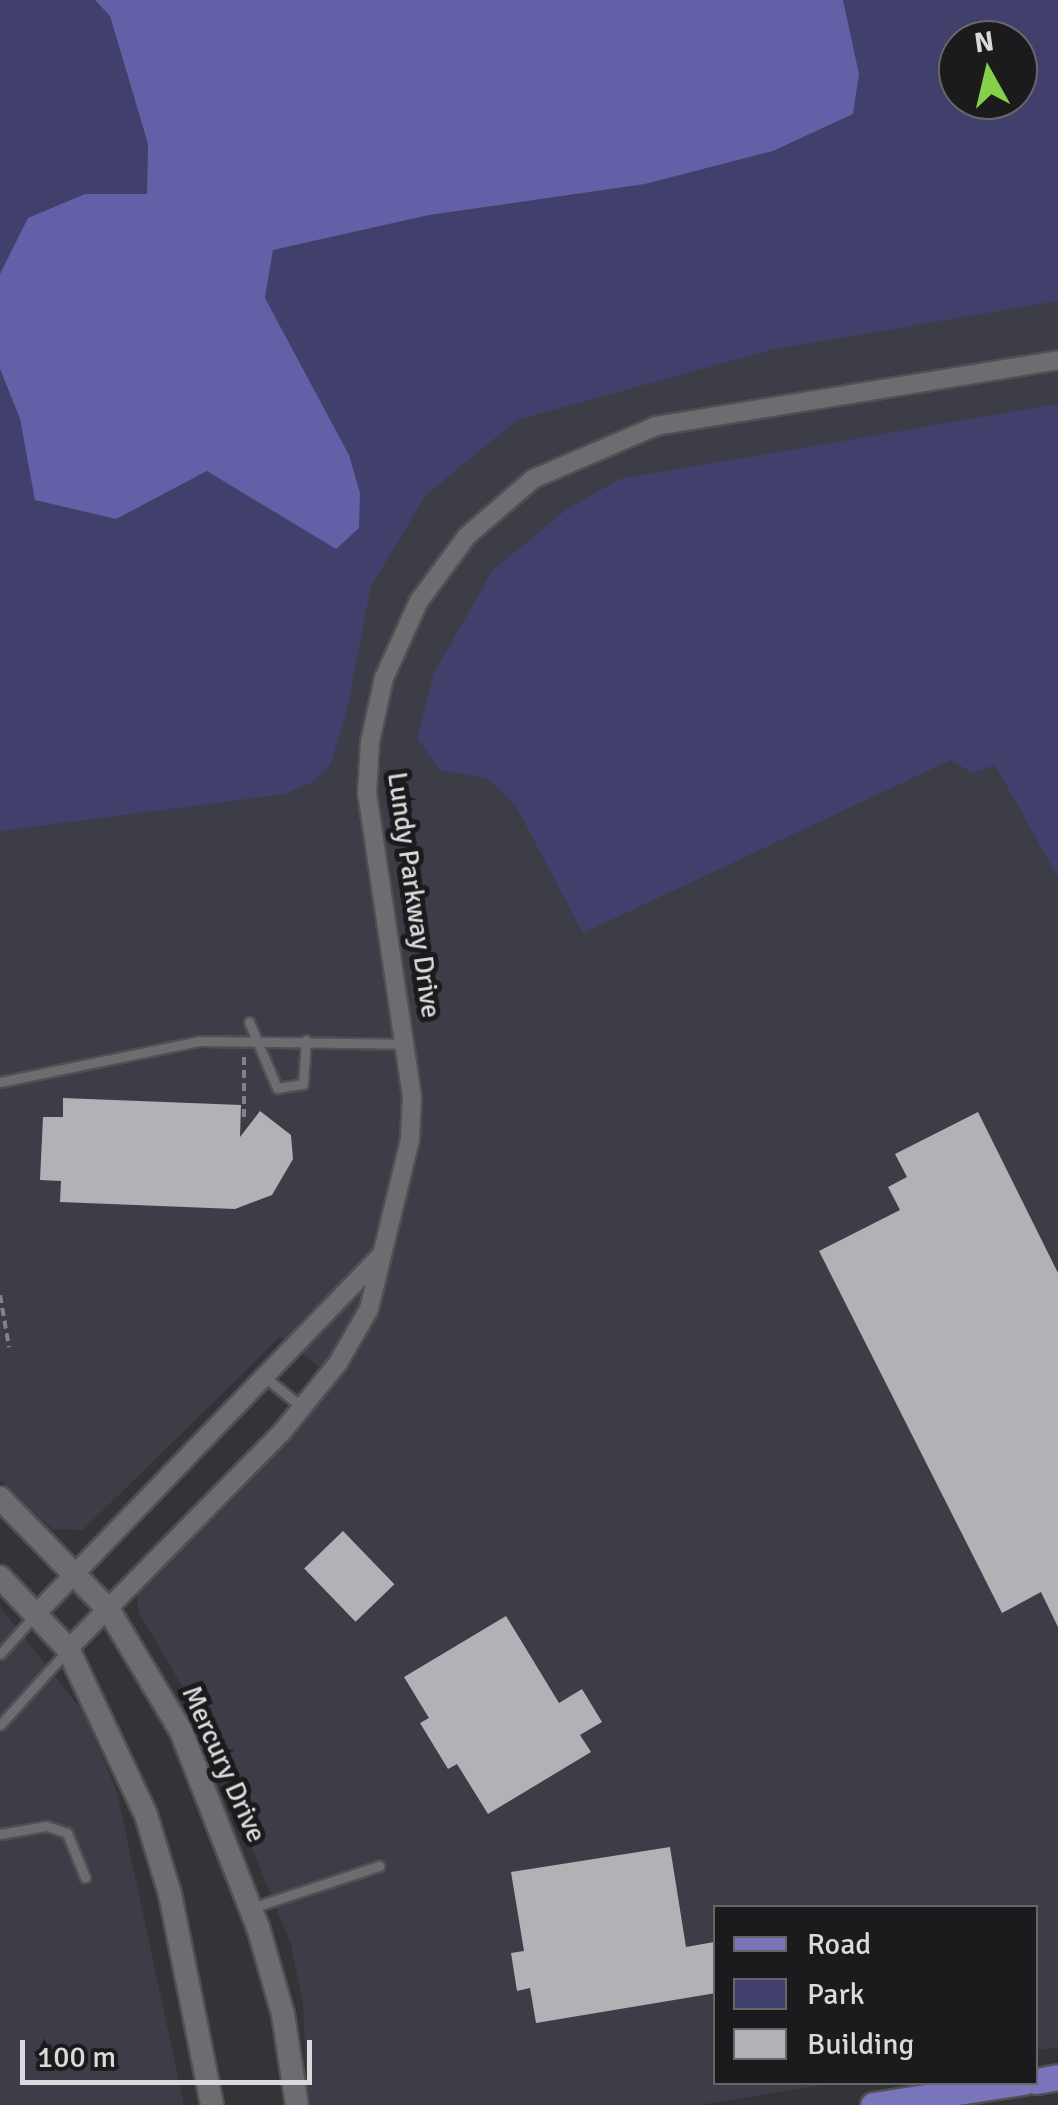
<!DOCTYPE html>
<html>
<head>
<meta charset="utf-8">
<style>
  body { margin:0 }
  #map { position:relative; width:1058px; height:2105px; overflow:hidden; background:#333437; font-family:Signika,sans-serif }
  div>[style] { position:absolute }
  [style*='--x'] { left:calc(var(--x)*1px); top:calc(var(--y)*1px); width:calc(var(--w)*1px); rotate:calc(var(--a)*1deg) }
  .built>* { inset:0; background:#3c3d46 }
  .green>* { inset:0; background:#41406d }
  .forest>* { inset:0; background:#6260a6 }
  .building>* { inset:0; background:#b1b2b6; transform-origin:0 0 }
  .path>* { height:4px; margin-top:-2px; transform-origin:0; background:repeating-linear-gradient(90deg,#828385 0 8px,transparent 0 13px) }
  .roads { filter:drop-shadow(2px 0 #505053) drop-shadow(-2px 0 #505053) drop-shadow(0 2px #505053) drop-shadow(0 -2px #505053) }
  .lane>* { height:9px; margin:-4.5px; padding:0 4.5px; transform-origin:4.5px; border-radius:4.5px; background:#6d6d71 }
  .street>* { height:18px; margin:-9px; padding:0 9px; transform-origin:9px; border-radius:9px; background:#6d6d71 }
  .secondary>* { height:22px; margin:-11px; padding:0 11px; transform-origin:11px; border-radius:11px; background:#6d6d71 }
  .primary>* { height:25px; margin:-12.5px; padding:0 12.5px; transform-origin:12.5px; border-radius:12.5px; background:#7a75bb }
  span { translate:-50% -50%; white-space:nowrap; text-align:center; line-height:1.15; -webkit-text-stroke:10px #1b1b1d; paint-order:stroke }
  .street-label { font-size:28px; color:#dadadc }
  .legend { position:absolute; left:713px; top:1905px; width:325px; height:180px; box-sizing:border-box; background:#1b1b1d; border:2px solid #676769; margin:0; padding:12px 18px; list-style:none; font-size:30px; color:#dadadc }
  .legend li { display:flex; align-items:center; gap:20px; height:50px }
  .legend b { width:50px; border:2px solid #676769 }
  .north { position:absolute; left:938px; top:20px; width:100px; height:100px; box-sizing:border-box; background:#1b1b1d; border:2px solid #676769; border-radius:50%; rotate:352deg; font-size:28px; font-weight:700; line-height:40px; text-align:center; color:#dadadc }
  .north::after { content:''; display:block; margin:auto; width:35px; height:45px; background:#86cf4b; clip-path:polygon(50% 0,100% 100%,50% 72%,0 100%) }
  .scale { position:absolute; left:20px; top:2040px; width:292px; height:45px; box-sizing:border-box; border:5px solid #dadadc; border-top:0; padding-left:12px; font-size:30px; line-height:35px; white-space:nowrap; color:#dadadc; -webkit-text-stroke:8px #1b1b1d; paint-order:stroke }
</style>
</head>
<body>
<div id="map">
  <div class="built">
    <i style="clip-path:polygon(evenodd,0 0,1058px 0,1058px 2047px,1036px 2050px,1036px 1908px,716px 1908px,716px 2082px,834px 2083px,699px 2105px,308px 2105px,303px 2004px,291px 1945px,234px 1803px,223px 1756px,139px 1613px,137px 1598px,141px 1586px,338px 1381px,280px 1337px,83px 1530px,52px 1529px,0 1480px,0 0,958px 40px,1018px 40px,1018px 100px,958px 100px,958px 40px)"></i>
    <i style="clip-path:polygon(0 1607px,84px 1713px,117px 1792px,184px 2105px,0 2105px)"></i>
  </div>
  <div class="green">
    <i style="clip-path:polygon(0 0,95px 0,110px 16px,148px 144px,147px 195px,85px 194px,29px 218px,0 274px)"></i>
    <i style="clip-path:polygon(evenodd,843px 0,1058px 0,1058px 301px,774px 349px,517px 420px,426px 495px,371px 586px,346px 714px,330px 765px,313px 782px,284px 794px,0 831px,0 369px,20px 419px,36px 500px,116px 519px,207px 471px,360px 493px,349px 455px,265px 298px,273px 250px,429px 215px,645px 184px,773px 151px,853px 114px,843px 0,958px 40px,1018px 40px,1018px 100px,958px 100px,958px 40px)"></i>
    <i style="clip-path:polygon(1058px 404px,1058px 877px,995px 765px,972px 773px,951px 760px,583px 933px,516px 806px,487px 778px,440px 770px,417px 738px,434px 673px,493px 570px,567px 509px,620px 479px)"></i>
  </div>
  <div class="forest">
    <i style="clip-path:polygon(95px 0,843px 0,859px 74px,853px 114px,773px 151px,645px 184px,429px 215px,273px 250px,265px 298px,349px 455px,360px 493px,359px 528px,336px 549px,207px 471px,116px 519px,35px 500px,20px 419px,0 369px,0 274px,28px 218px,85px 194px,147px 194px,148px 144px,110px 16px)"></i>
  </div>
  <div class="building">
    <i style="clip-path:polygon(63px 1098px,241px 1105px,240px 1137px,260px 1111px,291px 1135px,293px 1159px,272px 1195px,235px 1209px,60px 1202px,61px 1181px,40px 1180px,43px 1117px,63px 1117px)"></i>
    <i style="clip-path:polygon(978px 1112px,1058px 1273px,1058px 1627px,1041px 1592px,1002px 1613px,819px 1251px,900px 1210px,888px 1187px,907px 1177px,895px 1154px)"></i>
    <i style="left:343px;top:1531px;width:74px;height:54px;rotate:46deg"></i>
    <i style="clip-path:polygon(506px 1616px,559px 1703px,582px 1689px,602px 1722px,580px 1735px,591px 1752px,488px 1814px,457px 1764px,448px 1769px,420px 1723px,429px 1718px,404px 1677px)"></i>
    <i style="clip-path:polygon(670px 1847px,686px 1947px,714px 1942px,716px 1993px,536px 2023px,530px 1988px,517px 1991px,511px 1953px,524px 1951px,511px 1872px)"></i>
  </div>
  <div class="path">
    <i style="--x:244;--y:1057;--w:60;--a:90"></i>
    <i style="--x:0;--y:1295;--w:53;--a:80.2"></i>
  </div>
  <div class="roads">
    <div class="lane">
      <i style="--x:249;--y:1022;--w:72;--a:67"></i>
      <i style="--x:277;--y:1088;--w:26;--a:-9"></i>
      <i style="--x:303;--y:1084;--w:44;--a:-86.1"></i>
      <i style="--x:0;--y:1082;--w:203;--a:-11.6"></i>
      <i style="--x:199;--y:1041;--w:205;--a:0.8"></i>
      <i style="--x:266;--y:1378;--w:46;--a:38.9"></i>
      <i style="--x:0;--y:1654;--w:50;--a:-48.3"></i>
      <i style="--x:0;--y:1725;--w:97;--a:-47.9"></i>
      <i style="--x:0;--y:1834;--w:47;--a:-9.9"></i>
      <i style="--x:46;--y:1826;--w:22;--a:18"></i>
      <i style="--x:67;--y:1833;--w:48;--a:67.8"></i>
      <i style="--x:254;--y:1907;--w:132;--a:-18.2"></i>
    </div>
    <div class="street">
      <i style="--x:35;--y:1615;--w:498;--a:-46.1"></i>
      <i style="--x:68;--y:1649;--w:305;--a:-45.4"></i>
      <i style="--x:282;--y:1432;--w:89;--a:-50.9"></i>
      <i style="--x:338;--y:1363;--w:62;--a:-60.1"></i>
      <i style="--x:369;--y:1309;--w:175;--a:-76.4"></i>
      <i style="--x:410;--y:1139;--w:42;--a:-87.3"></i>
      <i style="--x:412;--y:1097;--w:306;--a:-98.4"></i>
      <i style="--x:367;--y:794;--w:52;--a:-86.7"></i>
      <i style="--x:370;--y:742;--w:66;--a:-77.7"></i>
      <i style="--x:384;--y:678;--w:85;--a:-65.6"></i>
      <i style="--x:419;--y:601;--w:81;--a:-53.6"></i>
      <i style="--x:467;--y:536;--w:87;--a:-40.8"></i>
      <i style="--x:533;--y:479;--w:134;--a:-23.3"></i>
      <i style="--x:656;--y:426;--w:407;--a:-9.3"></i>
    </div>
    <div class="secondary">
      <i style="--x:0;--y:1498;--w:155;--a:45.8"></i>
      <i style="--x:108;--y:1609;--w:142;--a:59.1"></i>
      <i style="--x:181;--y:1731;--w:211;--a:68.6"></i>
      <i style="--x:258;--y:1927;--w:91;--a:74"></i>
      <i style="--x:283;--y:2014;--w:92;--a:81.3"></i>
      <i style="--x:0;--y:1577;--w:99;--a:46.6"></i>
      <i style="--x:68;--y:1649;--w:183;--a:64.8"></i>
      <i style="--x:146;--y:1815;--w:83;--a:73.1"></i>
      <i style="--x:170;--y:1894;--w:215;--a:78.7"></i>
    </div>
    <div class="primary">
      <i style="--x:1036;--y:2081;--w:22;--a:-10"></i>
      <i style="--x:873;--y:2105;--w:152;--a:-8.7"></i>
    </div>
  </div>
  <div class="street-label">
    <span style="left:414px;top:895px;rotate:82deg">Lundy Parkway Drive</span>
    <span style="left:224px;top:1764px;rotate:66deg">Mercury Drive</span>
  </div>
  <ul class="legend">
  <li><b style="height:12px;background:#7a75bb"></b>Road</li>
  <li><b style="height:28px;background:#41406d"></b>Park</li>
  <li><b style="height:28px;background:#b1b2b6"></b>Building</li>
  </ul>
  <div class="north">N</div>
  <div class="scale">100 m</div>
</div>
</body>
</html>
